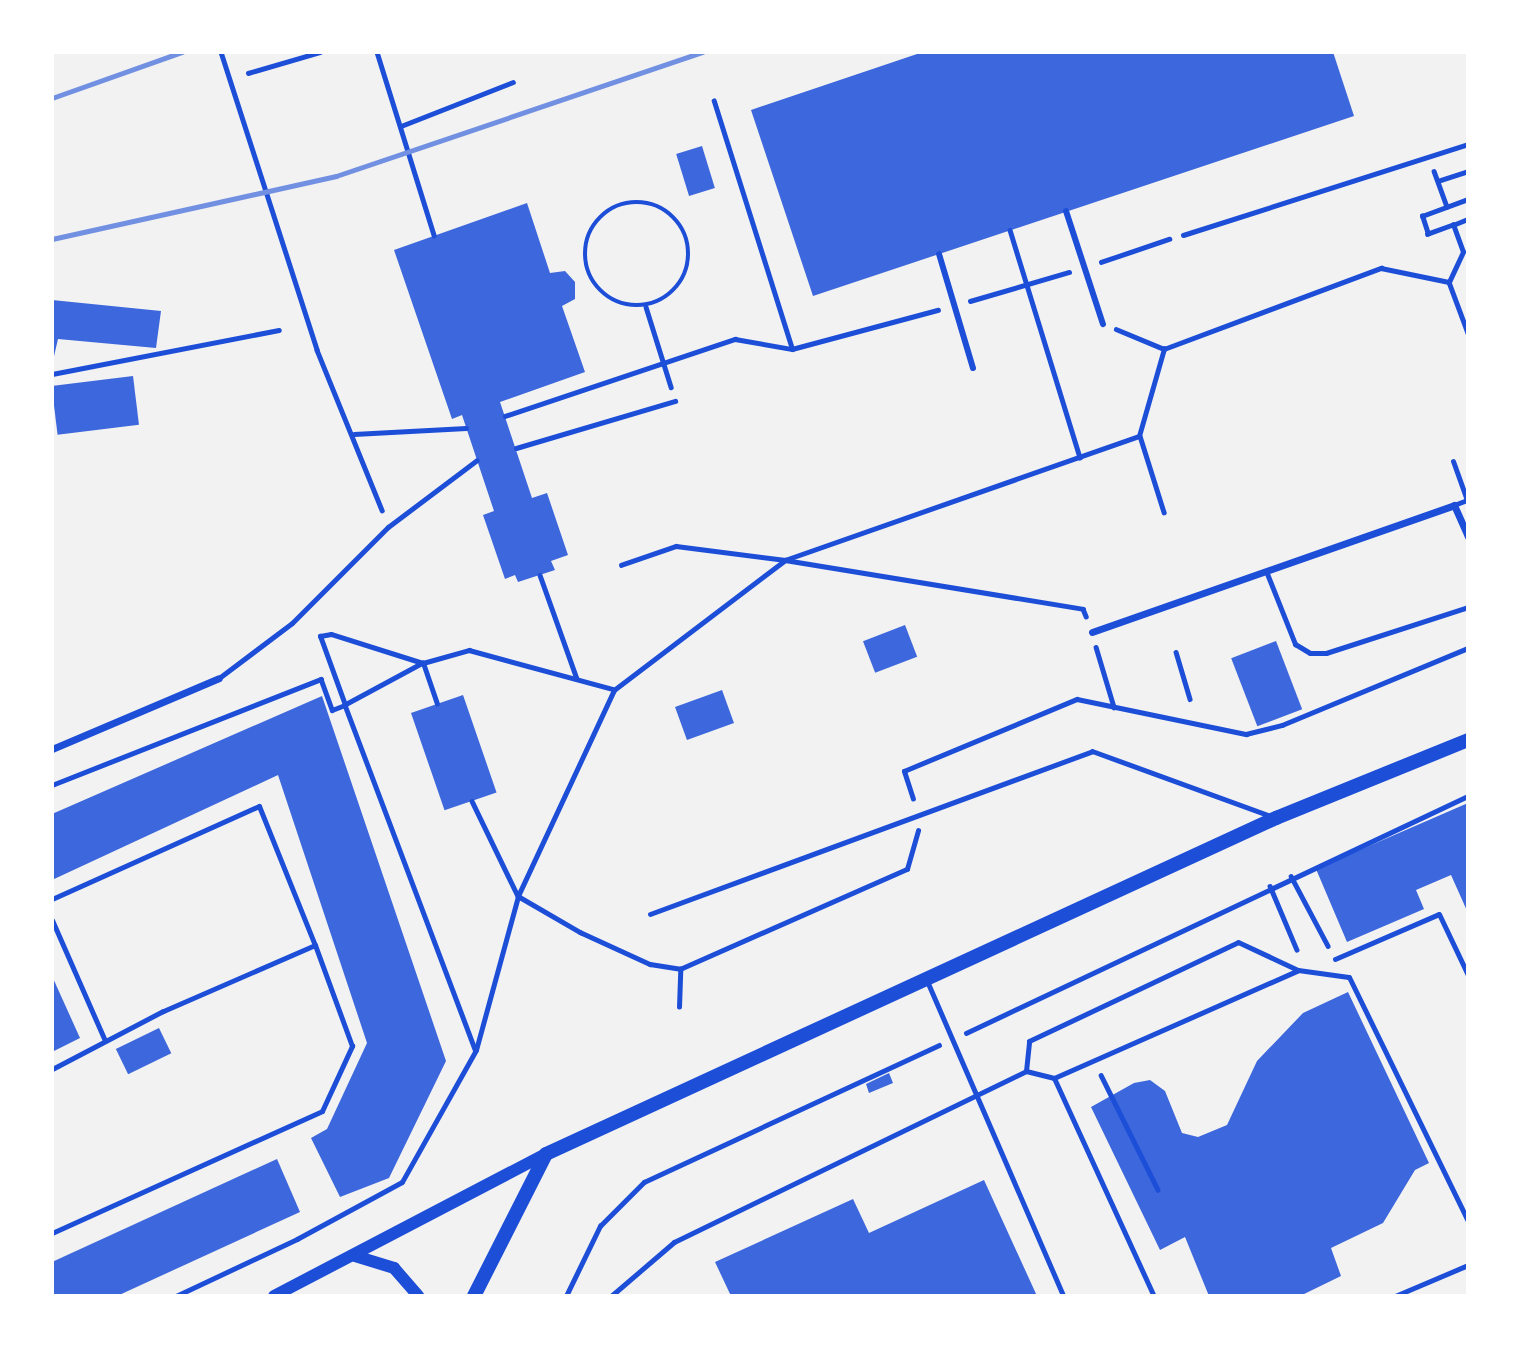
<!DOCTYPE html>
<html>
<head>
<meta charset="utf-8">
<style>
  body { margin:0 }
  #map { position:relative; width:1520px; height:1348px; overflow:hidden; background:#f2f2f2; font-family:"Fira Sans",sans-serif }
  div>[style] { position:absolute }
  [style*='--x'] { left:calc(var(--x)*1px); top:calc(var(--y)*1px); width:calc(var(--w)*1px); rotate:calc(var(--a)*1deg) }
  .building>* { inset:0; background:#3d67dc; transform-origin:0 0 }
  .path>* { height:4.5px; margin:-2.25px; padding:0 2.25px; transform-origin:2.25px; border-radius:2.25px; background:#1d4ed8 }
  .path>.ring { margin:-2.25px; padding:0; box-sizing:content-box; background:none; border:4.5px solid #1d4ed8; border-radius:50% }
  .service>* { height:5px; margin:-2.5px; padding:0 2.5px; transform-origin:2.5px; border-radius:2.5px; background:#1d4ed8 }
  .pedestrian>* { height:6px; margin:-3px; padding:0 3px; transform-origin:3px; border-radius:3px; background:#1d4ed8 }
  .minor>* { height:7px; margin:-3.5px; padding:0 3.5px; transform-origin:3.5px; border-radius:3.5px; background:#1d4ed8 }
  .tertiary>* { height:12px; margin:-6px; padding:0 6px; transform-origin:6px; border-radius:6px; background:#1d4ed8 }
  .secondary>* { height:14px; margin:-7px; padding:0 7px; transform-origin:7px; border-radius:7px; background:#1d4ed8 }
  .rail>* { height:5px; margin:-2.5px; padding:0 2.5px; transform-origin:2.5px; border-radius:2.5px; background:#7290e2 }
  span { translate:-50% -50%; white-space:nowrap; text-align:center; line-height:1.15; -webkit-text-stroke:5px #fff; paint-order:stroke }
  .frame { position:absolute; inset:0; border:54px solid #fff; pointer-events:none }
</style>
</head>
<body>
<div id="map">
  <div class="building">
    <i style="clip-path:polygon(923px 52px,1333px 52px,1354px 116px,813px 296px,751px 110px)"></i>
    <i style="left:702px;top:146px;width:44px;height:27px;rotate:73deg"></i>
    <i style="clip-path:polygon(527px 203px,550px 273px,565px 271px,575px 282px,575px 299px,562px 306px,585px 372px,500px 402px,532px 498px,547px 493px,568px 555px,551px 561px,555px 570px,518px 582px,515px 575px,505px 579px,483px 515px,494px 511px,462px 415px,452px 419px,394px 250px)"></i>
    <i style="clip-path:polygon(52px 300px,161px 311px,156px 348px,58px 339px,52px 365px)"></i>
    <i style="left:133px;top:376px;width:49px;height:82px;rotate:83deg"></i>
    <i style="left:905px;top:625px;width:34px;height:45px;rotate:69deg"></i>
    <i style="left:1276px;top:641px;width:73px;height:48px;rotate:69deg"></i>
    <i style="left:722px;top:690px;width:35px;height:50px;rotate:70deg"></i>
    <i style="left:463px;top:695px;width:103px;height:55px;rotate:71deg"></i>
    <i style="clip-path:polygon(322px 696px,446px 1061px,389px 1178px,340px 1197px,311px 1138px,327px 1129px,367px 1043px,278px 775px,52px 880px,52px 814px)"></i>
    <i style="clip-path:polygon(1468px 803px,1468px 913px,1451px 875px,1416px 890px,1424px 909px,1347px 942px,1316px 869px)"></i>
    <i style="clip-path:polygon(52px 976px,80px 1038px,52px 1052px)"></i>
    <i style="clip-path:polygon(1348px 992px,1429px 1163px,1415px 1170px,1383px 1223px,1331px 1248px,1341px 1276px,1300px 1296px,1209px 1296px,1185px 1237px,1160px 1250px,1091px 1107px,1134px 1083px,1150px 1080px,1165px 1091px,1182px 1133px,1198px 1137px,1227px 1125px,1257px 1061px,1303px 1013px)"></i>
    <i style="left:159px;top:1028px;width:28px;height:48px;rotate:64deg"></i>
    <i style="clip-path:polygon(889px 1073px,893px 1083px,869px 1093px,866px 1084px)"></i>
    <i style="clip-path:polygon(277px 1159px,300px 1212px,117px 1296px,52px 1296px,52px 1262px)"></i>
    <i style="clip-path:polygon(984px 1180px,1037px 1296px,731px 1296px,715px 1262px,853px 1199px,869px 1233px)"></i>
  </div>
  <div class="path">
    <i style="--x:221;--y:52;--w:313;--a:72.1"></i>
    <i style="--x:317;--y:350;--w:173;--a:67.9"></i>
    <i style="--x:377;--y:52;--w:192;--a:72.7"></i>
    <i style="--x:248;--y:73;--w:75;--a:-16.3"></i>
    <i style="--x:401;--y:126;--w:120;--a:-21.4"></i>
    <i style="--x:1434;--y:171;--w:38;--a:70"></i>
    <i style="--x:1438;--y:181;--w:32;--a:-18"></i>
    <i class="ring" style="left:585px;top:202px;width:99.5px;height:99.5px"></i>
    <i style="--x:1453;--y:225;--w:27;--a:160"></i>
    <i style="--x:1428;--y:234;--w:19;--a:-108"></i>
    <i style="--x:1422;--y:216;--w:49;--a:-20.3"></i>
    <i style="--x:1010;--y:230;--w:238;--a:72.9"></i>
    <i style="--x:1101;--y:262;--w:72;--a:-18.7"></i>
    <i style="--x:1449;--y:282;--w:33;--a:-65"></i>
    <i style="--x:1463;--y:252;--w:29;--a:-110"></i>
    <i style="--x:1453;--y:225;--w:16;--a:-22"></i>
    <i style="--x:970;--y:301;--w:103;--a:-16.3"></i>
    <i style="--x:646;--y:307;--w:84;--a:72.6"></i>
    <i style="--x:1116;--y:329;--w:52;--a:22.6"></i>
    <i style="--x:792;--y:349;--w:151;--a:-15"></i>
    <i style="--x:505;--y:416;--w:243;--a:-18.5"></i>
    <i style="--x:735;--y:339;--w:58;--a:10"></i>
    <i style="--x:792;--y:349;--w:260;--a:-107.5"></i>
    <i style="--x:354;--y:434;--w:112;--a:-3.1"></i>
    <i style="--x:1140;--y:436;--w:80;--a:72.5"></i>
    <i style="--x:621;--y:565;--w:58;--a:-19.1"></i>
    <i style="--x:676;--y:546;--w:110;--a:7.3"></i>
    <i style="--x:785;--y:560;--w:375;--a:-19.3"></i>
    <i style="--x:1139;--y:436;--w:91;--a:-74"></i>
    <i style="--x:1164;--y:349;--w:232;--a:-20.5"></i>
    <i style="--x:1381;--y:268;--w:69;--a:11.6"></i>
    <i style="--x:1449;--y:282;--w:54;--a:69.6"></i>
    <i style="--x:540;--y:575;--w:110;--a:70.4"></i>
    <i style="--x:1096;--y:647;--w:63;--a:73.3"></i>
    <i style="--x:1176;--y:652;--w:49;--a:73.4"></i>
    <i style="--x:437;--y:704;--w:43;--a:-108.9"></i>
    <i style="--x:423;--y:663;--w:89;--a:151.7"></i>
    <i style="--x:345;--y:705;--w:73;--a:-109.9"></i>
    <i style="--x:320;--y:636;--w:11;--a:-10"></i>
    <i style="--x:331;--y:634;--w:96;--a:17.5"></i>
    <i style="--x:423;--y:663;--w:48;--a:-15.8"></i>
    <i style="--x:469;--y:650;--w:149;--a:15.2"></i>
    <i style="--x:52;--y:785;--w:289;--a:-21.5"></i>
    <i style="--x:321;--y:679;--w:33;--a:70"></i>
    <i style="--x:332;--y:710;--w:14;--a:-21"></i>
    <i style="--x:345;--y:705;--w:368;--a:69.3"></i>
    <i style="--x:913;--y:799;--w:29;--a:-108"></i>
    <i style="--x:904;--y:771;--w:187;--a:-22.6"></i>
    <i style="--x:1077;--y:699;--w:173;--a:11.7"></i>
    <i style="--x:1246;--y:734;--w:37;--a:-14"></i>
    <i style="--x:1282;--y:725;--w:201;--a:-22.5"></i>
    <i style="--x:472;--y:801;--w:106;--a:64.2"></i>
    <i style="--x:518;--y:896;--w:72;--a:30.1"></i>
    <i style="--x:580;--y:932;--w:77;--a:24.6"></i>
    <i style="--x:650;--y:964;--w:30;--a:9"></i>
    <i style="--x:1291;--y:876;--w:79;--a:62.1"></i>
    <i style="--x:1270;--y:886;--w:69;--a:67.1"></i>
    <i style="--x:679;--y:1007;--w:38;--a:-88"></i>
    <i style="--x:680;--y:969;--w:248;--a:-23.8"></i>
    <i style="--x:907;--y:869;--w:40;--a:-74"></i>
    <i style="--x:966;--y:1033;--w:555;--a:-25.27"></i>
    <i style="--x:1101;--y:1075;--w:128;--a:63.6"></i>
    <i style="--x:176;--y:1296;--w:134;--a:-25.2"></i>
    <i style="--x:297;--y:1239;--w:119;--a:-28.5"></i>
    <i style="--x:402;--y:1182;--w:151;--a:-60.7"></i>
    <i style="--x:476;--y:1050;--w:160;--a:-74.7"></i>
    <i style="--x:518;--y:896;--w:227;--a:-65"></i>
    <i style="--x:614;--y:690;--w:215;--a:-37.2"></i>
    <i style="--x:785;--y:560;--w:302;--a:9.3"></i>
    <i style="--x:1083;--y:609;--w:8;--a:67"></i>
    <i style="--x:566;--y:1296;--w:78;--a:-64.1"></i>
    <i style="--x:600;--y:1226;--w:62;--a:-45"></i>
    <i style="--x:644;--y:1182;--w:325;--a:-24.9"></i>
  </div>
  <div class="service">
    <i style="--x:1183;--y:235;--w:299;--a:-17.7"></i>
    <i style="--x:52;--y:374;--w:231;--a:-11"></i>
    <i style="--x:516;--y:448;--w:166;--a:-16.5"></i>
    <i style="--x:1453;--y:461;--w:41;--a:70.3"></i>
    <i style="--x:1467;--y:500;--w:14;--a:159"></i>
    <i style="--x:1266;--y:571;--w:79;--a:68.3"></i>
    <i style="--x:1295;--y:644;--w:17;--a:31"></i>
    <i style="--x:1310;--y:653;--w:16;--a:0"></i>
    <i style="--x:1326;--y:653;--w:149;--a:-17.9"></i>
    <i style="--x:219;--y:678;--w:91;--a:-37"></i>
    <i style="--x:292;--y:623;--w:136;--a:-45"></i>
    <i style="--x:388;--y:527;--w:111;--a:-37"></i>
    <i style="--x:52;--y:899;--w:227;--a:-24.2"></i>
    <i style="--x:259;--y:806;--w:150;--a:68.1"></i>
    <i style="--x:315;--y:945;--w:166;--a:156.5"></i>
    <i style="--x:163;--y:1011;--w:125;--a:152.4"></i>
    <i style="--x:650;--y:914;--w:471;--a:-20.2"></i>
    <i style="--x:1092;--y:751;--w:193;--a:20"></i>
    <i style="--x:52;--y:920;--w:132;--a:66.3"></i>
    <i style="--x:1335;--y:959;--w:113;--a:-23.4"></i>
    <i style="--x:1439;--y:914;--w:68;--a:64.6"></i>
    <i style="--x:927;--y:981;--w:343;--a:66.6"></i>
    <i style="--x:1026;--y:1071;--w:29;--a:14"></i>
    <i style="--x:1054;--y:1078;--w:266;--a:-23.8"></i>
    <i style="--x:1054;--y:1078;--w:240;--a:65.4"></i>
    <i style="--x:52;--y:1233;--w:296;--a:-24.3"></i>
    <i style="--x:322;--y:1111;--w:72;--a:-65.2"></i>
    <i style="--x:352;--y:1046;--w:108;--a:-110.1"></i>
    <i style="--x:611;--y:1296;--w:83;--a:-40.6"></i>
    <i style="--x:674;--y:1242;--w:391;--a:-25.9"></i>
    <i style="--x:1026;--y:1071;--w:30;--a:-84"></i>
    <i style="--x:1029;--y:1041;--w:231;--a:-25.3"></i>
    <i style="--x:1238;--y:942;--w:66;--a:25"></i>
    <i style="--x:1298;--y:970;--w:51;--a:7.8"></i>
    <i style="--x:1349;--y:977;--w:271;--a:64"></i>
    <i style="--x:1395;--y:1296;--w:79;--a:-23"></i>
  </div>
  <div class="pedestrian">
    <i style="--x:1066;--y:211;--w:119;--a:71.9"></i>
    <i style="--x:939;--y:254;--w:119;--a:73.4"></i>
  </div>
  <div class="minor">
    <i style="--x:1092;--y:632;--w:384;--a:-19.3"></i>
    <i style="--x:1454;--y:505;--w:35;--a:66"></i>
    <i style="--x:52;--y:749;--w:181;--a:-23"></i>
  </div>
  <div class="tertiary">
    <i style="--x:355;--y:1256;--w:41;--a:17.1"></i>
    <i style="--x:394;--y:1268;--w:37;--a:49"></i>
    <i style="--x:274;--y:1296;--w:307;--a:-27.6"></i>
  </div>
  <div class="secondary">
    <i style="--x:474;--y:1296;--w:159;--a:-63.1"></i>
    <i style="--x:546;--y:1154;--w:804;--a:-24.72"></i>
    <i style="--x:1276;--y:818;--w:207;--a:-22.1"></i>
  </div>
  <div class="rail">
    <i style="--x:52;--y:98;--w:138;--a:-19.5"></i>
    <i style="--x:52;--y:239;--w:291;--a:-12.5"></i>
    <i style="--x:336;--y:176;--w:387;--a:-18.7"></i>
  </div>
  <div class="frame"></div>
</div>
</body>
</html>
